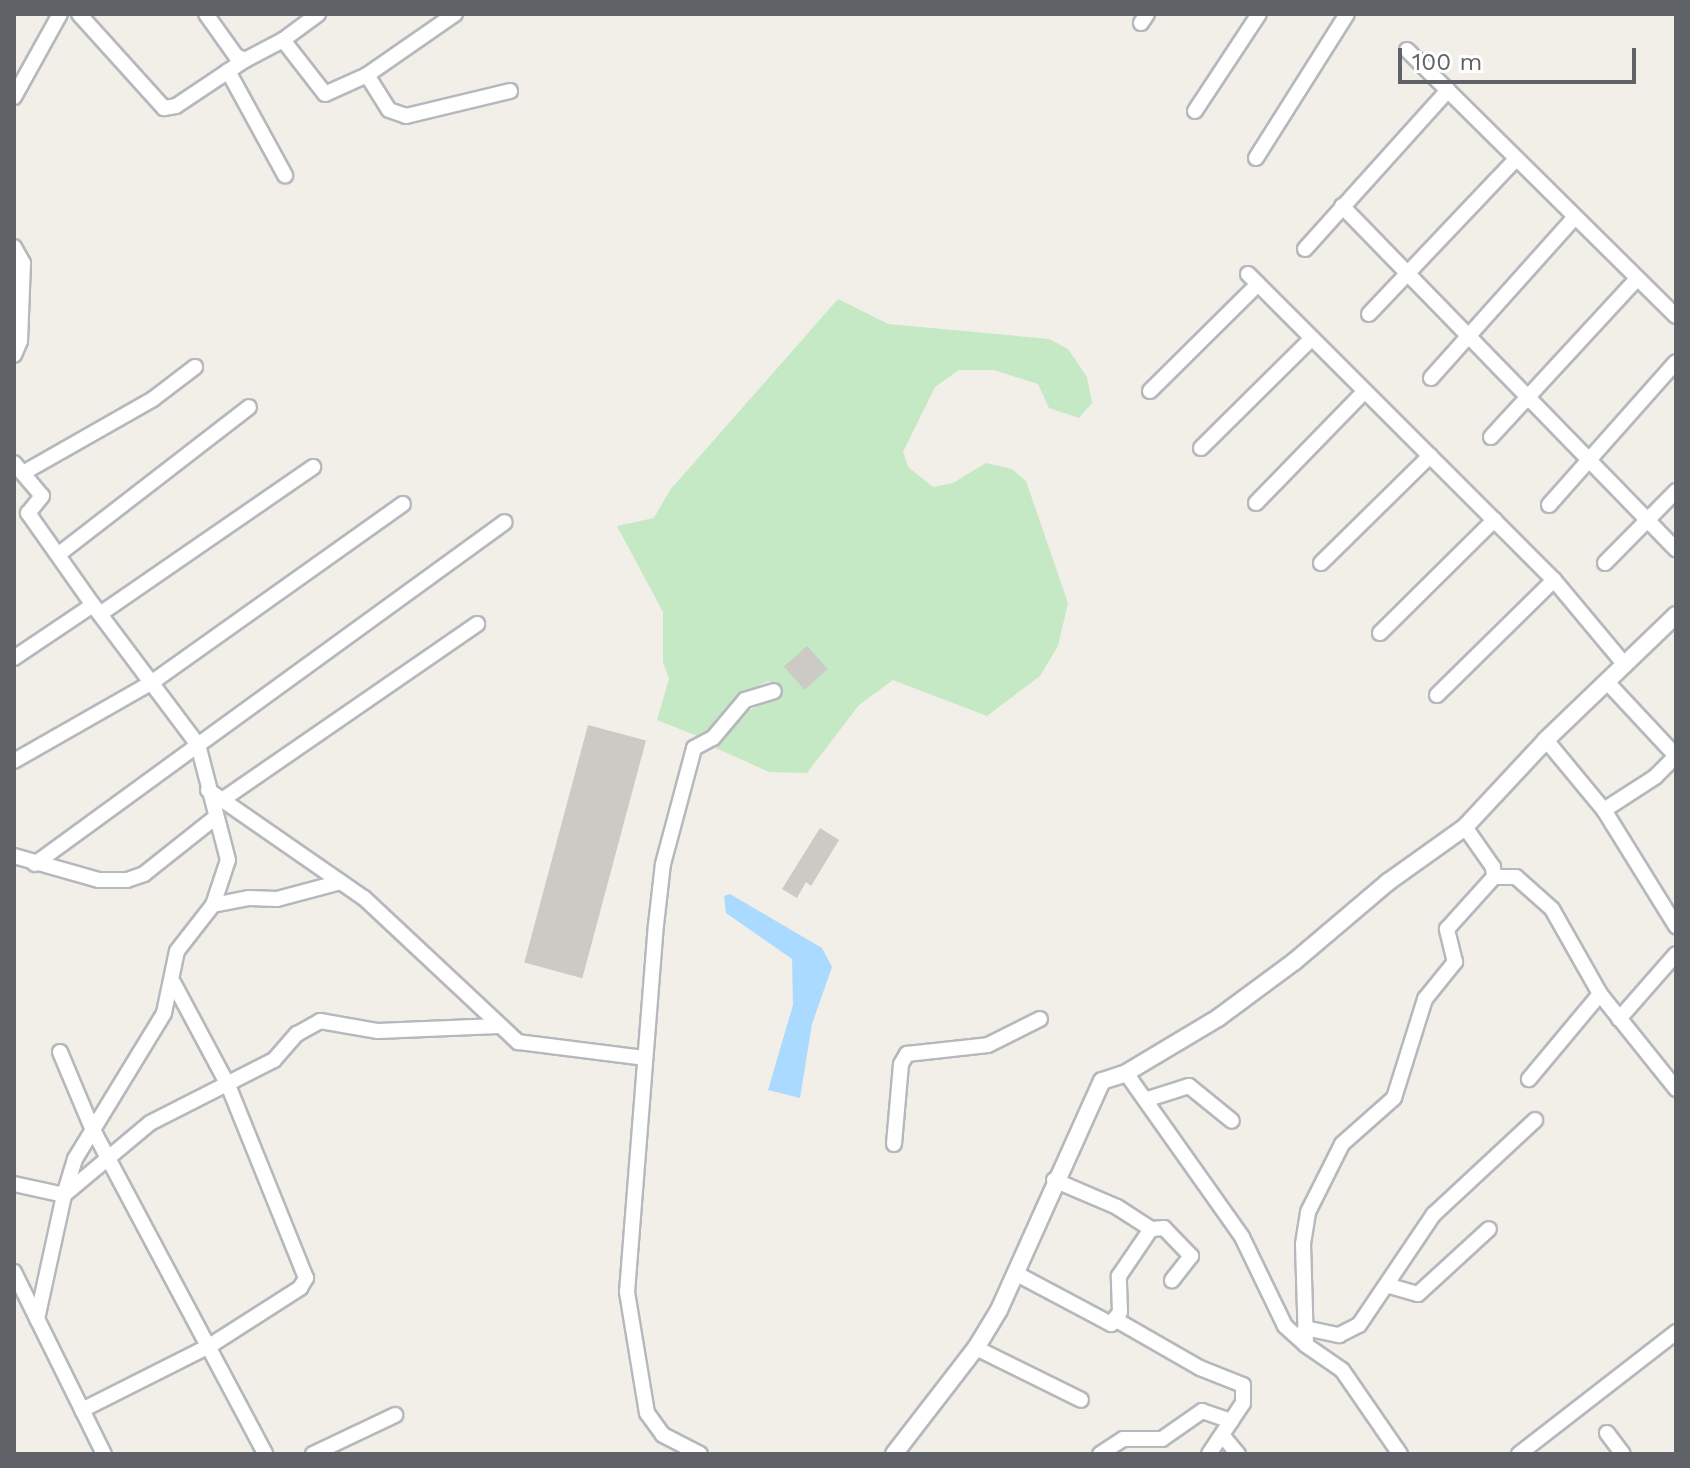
<!DOCTYPE html>
<html>
<head>
<meta charset="utf-8">
<style>
  body { margin:0 }
  #map { position:relative; width:1690px; height:1468px; overflow:hidden; background:#f1efe8; font-family:"Work Sans",sans-serif }
  div>[style] { position:absolute }
  [style*='--x'] { left:calc(var(--x)*1px); top:calc(var(--y)*1px); width:calc(var(--w)*1px); rotate:calc(var(--a)*1deg) }
  .green>* { inset:0; background:#c5e8c5 }
  .water>* { inset:0; background:#aadaff }
  .building>* { inset:0; background:#cccac5; transform-origin:0 0 }
  .roads { filter:drop-shadow(2px 0 #b5b8bc) drop-shadow(-2px 0 #b5b8bc) drop-shadow(0 2px #b5b8bc) drop-shadow(0 -2px #b5b8bc) }
  .minor>* { height:14px; margin:-7px; padding:0 7px; transform-origin:7px; border-radius:7px; background:#fff }
  .tertiary>* { height:16px; margin:-8px; padding:0 8px; transform-origin:8px; border-radius:8px; background:#fff }
  span { translate:-50% -50%; white-space:nowrap; text-align:center; line-height:1.15; -webkit-text-stroke:8px #fff; paint-order:stroke }
  .frame { position:absolute; inset:0; border:16px solid #5f6368; pointer-events:none }
  .scale { position:absolute; left:1398px; top:48px; width:238px; height:36px; box-sizing:border-box; border:4px solid #5f6368; border-top:0; padding-left:10px; font-size:24px; line-height:28px; white-space:nowrap; color:#5f6368; -webkit-text-stroke:6px #fff; paint-order:stroke }
</style>
</head>
<body>
<div id="map">
  <div class="green">
    <i style="clip-path:polygon(838px 299px,888px 324px,1049px 339px,1068px 349px,1087px 377px,1092px 403px,1079px 418px,1049px 408px,1038px 384px,994px 370px,959px 370px,935px 387px,903px 452px,908px 467px,933px 487px,953px 483px,986px 463px,1012px 469px,1026px 481px,1068px 603px,1058px 646px,1040px 676px,987px 716px,893px 680px,859px 705px,807px 773px,769px 772px,716px 748px,748px 711px,782px 694px,781px 686px,768px 681px,758px 686px,700px 737px,657px 720px,669px 679px,663px 662px,663px 612px,617px 526px,654px 518px,670px 490px)"></i>
  </div>
  <div class="water">
    <i style="clip-path:polygon(730px 894px,822px 948px,832px 967px,812px 1024px,800px 1098px,768px 1090px,793px 1005px,792px 959px,726px 913px,724px 896px)"></i>
  </div>
  <div class="building">
    <i style="left:807px;top:646px;width:31px;height:31px;rotate:48deg"></i>
    <i style="left:588px;top:725px;width:60px;height:246px;rotate:15deg"></i>
    <i style="clip-path:polygon(820px 828px,839px 840px,811px 886px,806px 882px,797px 898px,782px 889px)"></i>
  </div>
  <div class="roads">
    <div class="minor">
      <i style="--x:79;--y:14;--w:127;--a:47.9"></i>
      <i style="--x:164;--y:108;--w:12;--a:-9"></i>
      <i style="--x:176;--y:106;--w:83;--a:-33.7"></i>
      <i style="--x:206;--y:14;--w:52;--a:54.5"></i>
      <i style="--x:236;--y:56;--w:10;--a:24"></i>
      <i style="--x:245;--y:60;--w:43;--a:-27.8"></i>
      <i style="--x:283;--y:40;--w:68;--a:52.1"></i>
      <i style="--x:325;--y:94;--w:46;--a:-24.3"></i>
      <i style="--x:367;--y:75;--w:107;--a:-34.7"></i>
      <i style="--x:1141;--y:23;--w:11;--a:-56"></i>
      <i style="--x:283;--y:40;--w:44;--a:-36.6"></i>
      <i style="--x:1407;--y:50;--w:378;--a:44.7"></i>
      <i style="--x:228;--y:71;--w:119;--a:61.3"></i>
      <i style="--x:367;--y:75;--w:41;--a:57.8"></i>
      <i style="--x:389;--y:110;--w:18;--a:19"></i>
      <i style="--x:406;--y:116;--w:107;--a:-13.5"></i>
      <i style="--x:14;--y:97;--w:95;--a:-61"></i>
      <i style="--x:1195;--y:111;--w:116;--a:-56.6"></i>
      <i style="--x:1256;--y:158;--w:170;--a:-57.7"></i>
      <i style="--x:1342;--y:206;--w:479;--a:45.8"></i>
      <i style="--x:14;--y:247;--w:18;--a:61"></i>
      <i style="--x:23;--y:263;--w:78;--a:92.2"></i>
      <i style="--x:20;--y:341;--w:15;--a:113"></i>
      <i style="--x:1305;--y:249;--w:214;--a:-48"></i>
      <i style="--x:1248;--y:274;--w:433;--a:45"></i>
      <i style="--x:1554;--y:580;--w:111;--a:50.1"></i>
      <i style="--x:1369;--y:314;--w:212;--a:-46.5"></i>
      <i style="--x:1431;--y:378;--w:213;--a:-48.2"></i>
      <i style="--x:1150;--y:391;--w:152;--a:-44.7"></i>
      <i style="--x:1491;--y:437;--w:215;--a:-47.3"></i>
      <i style="--x:1201;--y:448;--w:156;--a:-44.7"></i>
      <i style="--x:14;--y:463;--w:43;--a:49.7"></i>
      <i style="--x:42;--y:496;--w:22;--a:129"></i>
      <i style="--x:28;--y:513;--w:113;--a:54.8"></i>
      <i style="--x:23;--y:473;--w:150;--a:-29.6"></i>
      <i style="--x:153;--y:399;--w:53;--a:-37.3"></i>
      <i style="--x:1256;--y:503;--w:156;--a:-45.8"></i>
      <i style="--x:1549;--y:505;--w:191;--a:-48.4"></i>
      <i style="--x:59;--y:554;--w:240;--a:-37.7"></i>
      <i style="--x:1321;--y:563;--w:153;--a:-44.5"></i>
      <i style="--x:1605;--y:563;--w:101;--a:-45.4"></i>
      <i style="--x:100;--y:614;--w:259;--a:-34.6"></i>
      <i style="--x:1380;--y:633;--w:161;--a:-44.7"></i>
      <i style="--x:14;--y:658;--w:95;--a:-33.9"></i>
      <i style="--x:93;--y:605;--w:175;--a:53.1"></i>
      <i style="--x:198;--y:745;--w:379;--a:-36"></i>
      <i style="--x:1608;--y:683;--w:100;--a:47"></i>
      <i style="--x:1437;--y:695;--w:164;--a:-44.5"></i>
      <i style="--x:1546;--y:740;--w:91;--a:50.4"></i>
      <i style="--x:1604;--y:810;--w:137;--a:58.2"></i>
      <i style="--x:14;--y:761;--w:158;--a:-29.7"></i>
      <i style="--x:151;--y:683;--w:309;--a:-35.4"></i>
      <i style="--x:208;--y:790;--w:190;--a:34.7"></i>
      <i style="--x:364;--y:898;--w:211;--a:43.1"></i>
      <i style="--x:518;--y:1042;--w:128;--a:7.2"></i>
      <i style="--x:222;--y:800;--w:310;--a:-34.6"></i>
      <i style="--x:1604;--y:810;--w:61;--a:-32.9"></i>
      <i style="--x:1655;--y:777;--w:30;--a:-45"></i>
      <i style="--x:14;--y:856;--w:88;--a:15.8"></i>
      <i style="--x:99;--y:880;--w:28;--a:0"></i>
      <i style="--x:127;--y:880;--w:18;--a:-19"></i>
      <i style="--x:144;--y:874;--w:92;--a:-38.4"></i>
      <i style="--x:1494;--y:877;--w:22;--a:0"></i>
      <i style="--x:1516;--y:877;--w:48;--a:41.6"></i>
      <i style="--x:1552;--y:909;--w:98;--a:60.5"></i>
      <i style="--x:1600;--y:994;--w:111;--a:129.9"></i>
      <i style="--x:213;--y:905;--w:37;--a:-11"></i>
      <i style="--x:249;--y:898;--w:28;--a:2"></i>
      <i style="--x:277;--y:899;--w:66;--a:-14.9"></i>
      <i style="--x:1600;--y:994;--w:122;--a:51.3"></i>
      <i style="--x:1619;--y:1019;--w:86;--a:-48.8"></i>
      <i style="--x:60;--y:1052;--w:82;--a:67.2"></i>
      <i style="--x:92;--y:1128;--w:369;--a:62"></i>
      <i style="--x:1126;--y:1073;--w:201;--a:54.7"></i>
      <i style="--x:1242;--y:1237;--w:99;--a:64.2"></i>
      <i style="--x:1285;--y:1326;--w:28;--a:42"></i>
      <i style="--x:1148;--y:1099;--w:43;--a:-17.6"></i>
      <i style="--x:1189;--y:1086;--w:55;--a:39.1"></i>
      <i style="--x:894;--y:1144;--w:80;--a:-85"></i>
      <i style="--x:901;--y:1064;--w:12;--a:-59"></i>
      <i style="--x:907;--y:1054;--w:81;--a:-6.3"></i>
      <i style="--x:988;--y:1045;--w:58;--a:-26.6"></i>
      <i style="--x:1054;--y:1180;--w:69;--a:23.2"></i>
      <i style="--x:1117;--y:1207;--w:40;--a:32.9"></i>
      <i style="--x:1151;--y:1229;--w:13;--a:-4"></i>
      <i style="--x:1164;--y:1228;--w:39;--a:46"></i>
      <i style="--x:1191;--y:1256;--w:31;--a:128"></i>
      <i style="--x:14;--y:1184;--w:51;--a:12.4"></i>
      <i style="--x:64;--y:1195;--w:38;--a:-73"></i>
      <i style="--x:75;--y:1159;--w:171;--a:-58.6"></i>
      <i style="--x:164;--y:1013;--w:63;--a:-78.2"></i>
      <i style="--x:177;--y:951;--w:58;--a:-52"></i>
      <i style="--x:213;--y:905;--w:47;--a:-71.6"></i>
      <i style="--x:228;--y:860;--w:119;--a:-104.6"></i>
      <i style="--x:198;--y:745;--w:202;--a:143.9"></i>
      <i style="--x:14;--y:1272;--w:203;--a:63.7"></i>
      <i style="--x:1015;--y:1273;--w:109;--a:28"></i>
      <i style="--x:1111;--y:1324;--w:15;--a:-53"></i>
      <i style="--x:1120;--y:1312;--w:36;--a:-92"></i>
      <i style="--x:1119;--y:1276;--w:57;--a:-55.8"></i>
      <i style="--x:1386;--y:1285;--w:33;--a:16"></i>
      <i style="--x:1418;--y:1294;--w:96;--a:-42.5"></i>
      <i style="--x:37;--y:1319;--w:127;--a:-77.7"></i>
      <i style="--x:64;--y:1195;--w:112;--a:-39.9"></i>
      <i style="--x:150;--y:1123;--w:139;--a:-26.9"></i>
      <i style="--x:274;--y:1060;--w:35;--a:-49"></i>
      <i style="--x:297;--y:1034;--w:26;--a:-29"></i>
      <i style="--x:320;--y:1021;--w:59;--a:9.8"></i>
      <i style="--x:378;--y:1031;--w:120;--a:-2.4"></i>
      <i style="--x:1118;--y:1321;--w:95;--a:29.8"></i>
      <i style="--x:1200;--y:1368;--w:46;--a:21.6"></i>
      <i style="--x:1243;--y:1385;--w:18;--a:90"></i>
      <i style="--x:1243;--y:1403;--w:61;--a:123.7"></i>
      <i style="--x:1305;--y:1328;--w:35;--a:12"></i>
      <i style="--x:1339;--y:1335;--w:22;--a:-27"></i>
      <i style="--x:1359;--y:1325;--w:134;--a:-56"></i>
      <i style="--x:1434;--y:1214;--w:138;--a:-42.9"></i>
      <i style="--x:976;--y:1348;--w:117;--a:26.3"></i>
      <i style="--x:82;--y:1410;--w:144;--a:-26.7"></i>
      <i style="--x:211;--y:1345;--w:106;--a:-32.6"></i>
      <i style="--x:300;--y:1288;--w:12;--a:-59"></i>
      <i style="--x:306;--y:1278;--w:206;--a:-112"></i>
      <i style="--x:229;--y:1087;--w:117;--a:-118.1"></i>
      <i style="--x:1607;--y:1433;--w:26;--a:53"></i>
      <i style="--x:1222;--y:1435;--w:25;--a:50"></i>
      <i style="--x:313;--y:1454;--w:91;--a:-25.4"></i>
      <i style="--x:700;--y:1454;--w:42;--a:-152.8"></i>
      <i style="--x:663;--y:1435;--w:27;--a:-126"></i>
      <i style="--x:647;--y:1413;--w:123;--a:-99.4"></i>
      <i style="--x:627;--y:1292;--w:368;--a:-85.5"></i>
      <i style="--x:656;--y:925;--w:61;--a:-83.5"></i>
      <i style="--x:663;--y:864;--w:120;--a:-75"></i>
      <i style="--x:694;--y:748;--w:21;--a:-28"></i>
      <i style="--x:713;--y:738;--w:50;--a:-49.9"></i>
      <i style="--x:745;--y:700;--w:30;--a:-17"></i>
      <i style="--x:1100;--y:1454;--w:27;--a:-33"></i>
      <i style="--x:1123;--y:1439;--w:39;--a:0"></i>
      <i style="--x:1162;--y:1439;--w:49;--a:-35"></i>
      <i style="--x:1202;--y:1411;--w:31;--a:19"></i>
      <i style="--x:1400;--y:1454;--w:102;--a:-124.6"></i>
      <i style="--x:1342;--y:1370;--w:44;--a:-145.2"></i>
      <i style="--x:1306;--y:1345;--w:101;--a:-91.7"></i>
      <i style="--x:1303;--y:1244;--w:32;--a:-81"></i>
      <i style="--x:1308;--y:1212;--w:76;--a:-63.4"></i>
      <i style="--x:1342;--y:1144;--w:69;--a:-41.5"></i>
      <i style="--x:1394;--y:1098;--w:104;--a:-72.6"></i>
      <i style="--x:1425;--y:999;--w:48;--a:-51"></i>
      <i style="--x:1455;--y:962;--w:34;--a:-104"></i>
      <i style="--x:1447;--y:929;--w:70;--a:-47.9"></i>
      <i style="--x:1494;--y:877;--w:10;--a:-96"></i>
      <i style="--x:1493;--y:867;--w:49;--a:-125"></i>
      <i style="--x:1519;--y:1454;--w:199;--a:-37.8"></i>
    </div>
    <div class="tertiary">
      <i style="--x:894;--y:1454;--w:134;--a:-52.3"></i>
      <i style="--x:976;--y:1348;--w:44;--a:-58.8"></i>
      <i style="--x:999;--y:1310;--w:251;--a:-65.8"></i>
      <i style="--x:1102;--y:1081;--w:25;--a:-18"></i>
      <i style="--x:1126;--y:1073;--w:107;--a:-30.9"></i>
      <i style="--x:1218;--y:1018;--w:96;--a:-36.5"></i>
      <i style="--x:1295;--y:961;--w:122;--a:-40.3"></i>
      <i style="--x:1388;--y:882;--w:95;--a:-35.5"></i>
      <i style="--x:1465;--y:827;--w:119;--a:-47"></i>
      <i style="--x:1546;--y:740;--w:180;--a:-43.9"></i>
    </div>
  </div>
  <div class="frame"></div>
  <div class="scale">100 m</div>
</div>
</body>
</html>
